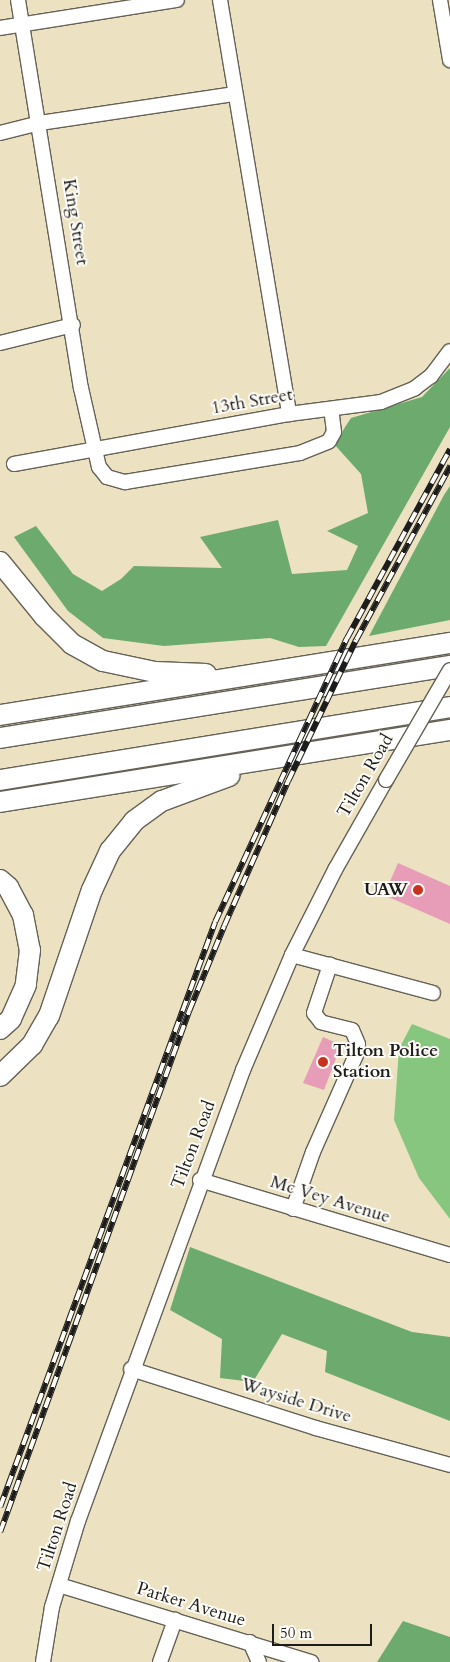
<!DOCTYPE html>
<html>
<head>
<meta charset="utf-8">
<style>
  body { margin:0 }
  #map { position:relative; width:450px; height:1662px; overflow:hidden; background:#ece2c1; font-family:Cardo,serif }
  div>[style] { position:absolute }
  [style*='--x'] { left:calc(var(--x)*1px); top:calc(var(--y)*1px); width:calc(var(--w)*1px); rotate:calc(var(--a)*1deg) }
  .green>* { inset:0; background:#86c67e }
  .forest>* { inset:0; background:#6cab6d }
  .building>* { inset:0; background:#e79db7 }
  .roads { filter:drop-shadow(1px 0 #656156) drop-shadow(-1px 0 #656156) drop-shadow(0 1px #656156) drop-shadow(0 -1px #656156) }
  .minor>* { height:14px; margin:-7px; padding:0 7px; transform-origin:7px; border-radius:7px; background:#fff }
  .highway>* { height:20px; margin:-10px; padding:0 10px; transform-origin:10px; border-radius:10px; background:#fff }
  .rail>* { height:5.5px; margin-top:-2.75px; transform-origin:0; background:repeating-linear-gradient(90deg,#fdfcf7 0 11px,#1c1c1c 0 22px); box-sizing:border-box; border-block:1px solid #1c1c1c }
  .bridges { filter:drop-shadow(1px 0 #656156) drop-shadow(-1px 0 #656156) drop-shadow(0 1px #656156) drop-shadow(0 -1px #656156) }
  .minor-bridge>* { height:14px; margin:-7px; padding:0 7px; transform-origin:7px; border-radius:7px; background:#fff }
  .dots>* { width:14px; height:14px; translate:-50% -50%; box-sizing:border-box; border:2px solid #fdfcf7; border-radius:50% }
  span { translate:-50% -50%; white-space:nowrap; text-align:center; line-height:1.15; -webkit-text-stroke:4px #fdfcf7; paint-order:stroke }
  .street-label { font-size:18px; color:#1c1c1c }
  .poi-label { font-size:18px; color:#1c1c1c; font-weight:700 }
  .right { translate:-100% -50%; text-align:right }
  .left { translate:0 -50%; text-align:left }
  .scale { position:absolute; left:272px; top:1624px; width:100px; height:22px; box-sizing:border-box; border:2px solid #1c1c1c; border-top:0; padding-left:6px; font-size:15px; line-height:18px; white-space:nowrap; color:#1c1c1c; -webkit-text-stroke:4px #fdfcf7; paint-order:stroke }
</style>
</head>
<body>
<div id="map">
  <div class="green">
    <i style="clip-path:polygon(412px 1024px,450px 1039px,450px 1219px,419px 1178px,394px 1120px,399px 1049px)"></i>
  </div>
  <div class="forest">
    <i style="clip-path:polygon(450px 368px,450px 427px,326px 646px,299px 647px,270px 638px,164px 646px,103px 638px,68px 611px,14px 537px,36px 526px,73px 574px,102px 591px,121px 579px,134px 566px,222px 568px,200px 537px,278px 520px,292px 574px,347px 570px,358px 546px,327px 531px,368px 513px,361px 474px,334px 444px,351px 418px,422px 397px)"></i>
    <i style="clip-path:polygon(450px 486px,450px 620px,369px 636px,444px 495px)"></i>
    <i style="clip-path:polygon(190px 1247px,412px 1332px,450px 1337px,450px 1421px,325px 1372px,327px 1351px,282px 1334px,253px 1382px,220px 1378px,222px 1339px,170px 1310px)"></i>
    <i style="clip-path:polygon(403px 1621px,450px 1637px,450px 1662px,377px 1662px)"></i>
  </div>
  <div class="building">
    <i style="clip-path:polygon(398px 863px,450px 886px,450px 924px,384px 895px)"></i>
    <i style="clip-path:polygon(323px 1037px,341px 1045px,324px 1090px,303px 1083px)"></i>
  </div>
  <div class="roads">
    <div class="minor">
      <i style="--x:18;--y:0;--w:393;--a:80.8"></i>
      <i style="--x:81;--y:388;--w:81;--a:77.2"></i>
      <i style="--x:99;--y:467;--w:13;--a:51"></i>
      <i style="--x:107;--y:477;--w:19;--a:16"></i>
      <i style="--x:125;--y:482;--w:177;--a:-9.4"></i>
      <i style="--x:300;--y:453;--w:31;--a:-22"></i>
      <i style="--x:329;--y:441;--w:10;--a:-61"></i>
      <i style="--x:334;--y:432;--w:23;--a:-97"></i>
      <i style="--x:220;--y:0;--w:420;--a:80.5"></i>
      <i style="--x:440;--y:0;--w:61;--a:80.5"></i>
      <i style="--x:0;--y:28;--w:179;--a:-9"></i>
      <i style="--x:0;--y:133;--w:41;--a:-14"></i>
      <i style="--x:40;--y:123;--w:197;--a:-8.5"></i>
      <i style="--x:0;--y:343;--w:75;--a:-13.9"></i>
      <i style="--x:14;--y:464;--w:280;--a:-10.3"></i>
      <i style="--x:289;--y:414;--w:93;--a:-7.4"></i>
      <i style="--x:381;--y:402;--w:37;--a:-22"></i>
      <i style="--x:415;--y:388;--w:20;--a:-37"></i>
      <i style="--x:431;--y:376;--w:31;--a:-53"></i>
      <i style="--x:292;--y:955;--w:146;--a:15.1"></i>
      <i style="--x:200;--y:1180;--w:261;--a:16.7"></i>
      <i style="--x:293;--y:1209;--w:60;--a:-70.7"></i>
      <i style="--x:313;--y:1152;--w:106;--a:-66.1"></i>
      <i style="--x:356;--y:1055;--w:11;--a:-80"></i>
      <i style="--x:358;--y:1044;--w:15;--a:-113"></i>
      <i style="--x:352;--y:1030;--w:32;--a:-166"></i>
      <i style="--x:321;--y:1022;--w:11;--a:-128"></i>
      <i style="--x:314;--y:1013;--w:51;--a:-71.6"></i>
      <i style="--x:131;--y:1369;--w:194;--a:17.7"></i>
      <i style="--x:316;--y:1428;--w:139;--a:15.4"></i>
      <i style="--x:59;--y:1585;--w:264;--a:17"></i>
      <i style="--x:250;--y:1642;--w:22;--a:66"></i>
      <i style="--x:43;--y:1662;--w:56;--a:-80.7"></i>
      <i style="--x:52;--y:1607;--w:90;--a:-73.2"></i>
      <i style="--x:78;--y:1521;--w:480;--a:-69.9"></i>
      <i style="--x:243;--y:1070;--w:125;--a:-66.9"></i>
      <i style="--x:292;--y:955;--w:97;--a:-63.2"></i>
      <i style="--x:336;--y:868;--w:101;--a:-60.4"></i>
      <i style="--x:160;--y:1662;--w:45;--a:-70.3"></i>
    </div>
    <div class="highway">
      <i style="--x:0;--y:562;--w:70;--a:50.8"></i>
      <i style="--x:44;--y:616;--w:40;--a:45"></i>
      <i style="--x:72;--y:644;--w:35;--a:29"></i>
      <i style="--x:103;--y:661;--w:53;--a:11.9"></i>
      <i style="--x:155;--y:672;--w:51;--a:2.2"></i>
      <i style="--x:0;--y:715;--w:456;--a:-9.1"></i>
      <i style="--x:0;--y:738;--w:456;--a:-9.1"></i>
      <i style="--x:0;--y:780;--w:456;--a:-9.2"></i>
      <i style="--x:0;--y:802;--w:456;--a:-9.1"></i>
      <i style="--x:0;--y:880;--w:11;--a:41"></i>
      <i style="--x:8;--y:887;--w:32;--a:62"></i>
      <i style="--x:23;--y:915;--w:36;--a:79"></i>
      <i style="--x:30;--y:950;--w:35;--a:97"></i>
      <i style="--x:26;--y:985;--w:37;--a:114"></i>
      <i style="--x:11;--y:1019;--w:15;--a:138"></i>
      <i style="--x:0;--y:1076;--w:45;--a:-44.1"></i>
      <i style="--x:32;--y:1045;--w:34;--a:-60"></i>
      <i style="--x:49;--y:1016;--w:133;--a:-71.2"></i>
      <i style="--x:92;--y:890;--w:43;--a:-65.2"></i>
      <i style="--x:110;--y:851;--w:38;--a:-51"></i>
      <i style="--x:134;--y:821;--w:34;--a:-36"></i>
      <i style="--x:162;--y:801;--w:72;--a:-20.5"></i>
    </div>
  </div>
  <div class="rail">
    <i style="--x:0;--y:1507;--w:623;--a:-69.82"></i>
    <i style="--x:215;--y:922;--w:313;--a:-65.1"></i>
    <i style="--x:347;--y:638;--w:215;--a:-61.4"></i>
    <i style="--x:0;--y:1532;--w:554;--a:-70.06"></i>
    <i style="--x:189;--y:1011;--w:92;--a:-67.6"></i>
    <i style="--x:224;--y:926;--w:158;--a:-66.2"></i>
    <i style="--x:288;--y:781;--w:157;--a:-64.3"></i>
    <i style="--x:356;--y:640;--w:198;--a:-61.6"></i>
  </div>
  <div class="bridges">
    <div class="minor-bridge">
      <i style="--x:386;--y:780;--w:127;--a:-59.8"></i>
    </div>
  </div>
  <div class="dots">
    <i style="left:418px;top:890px;background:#c8321e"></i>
    <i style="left:323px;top:1062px;background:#c8321e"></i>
  </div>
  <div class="street-label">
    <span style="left:75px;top:222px;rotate:81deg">King Street</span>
    <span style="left:252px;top:402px;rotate:-10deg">13th Street</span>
    <span style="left:366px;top:776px;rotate:-60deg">Tilton Road</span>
    <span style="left:194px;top:1145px;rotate:-69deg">Tilton Road</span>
    <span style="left:330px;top:1200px;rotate:17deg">Mc Vey Avenue</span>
    <span style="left:296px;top:1401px;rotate:17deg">Wayside Drive</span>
    <span style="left:58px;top:1527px;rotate:-72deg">Tilton Road</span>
    <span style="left:191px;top:1605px;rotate:17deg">Parker Avenue</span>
  </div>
  <div class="poi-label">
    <span class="right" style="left:408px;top:890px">UAW</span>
    <span class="left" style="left:333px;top:1062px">Tilton Police<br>Station</span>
  </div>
  <div class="scale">50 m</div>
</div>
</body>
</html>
